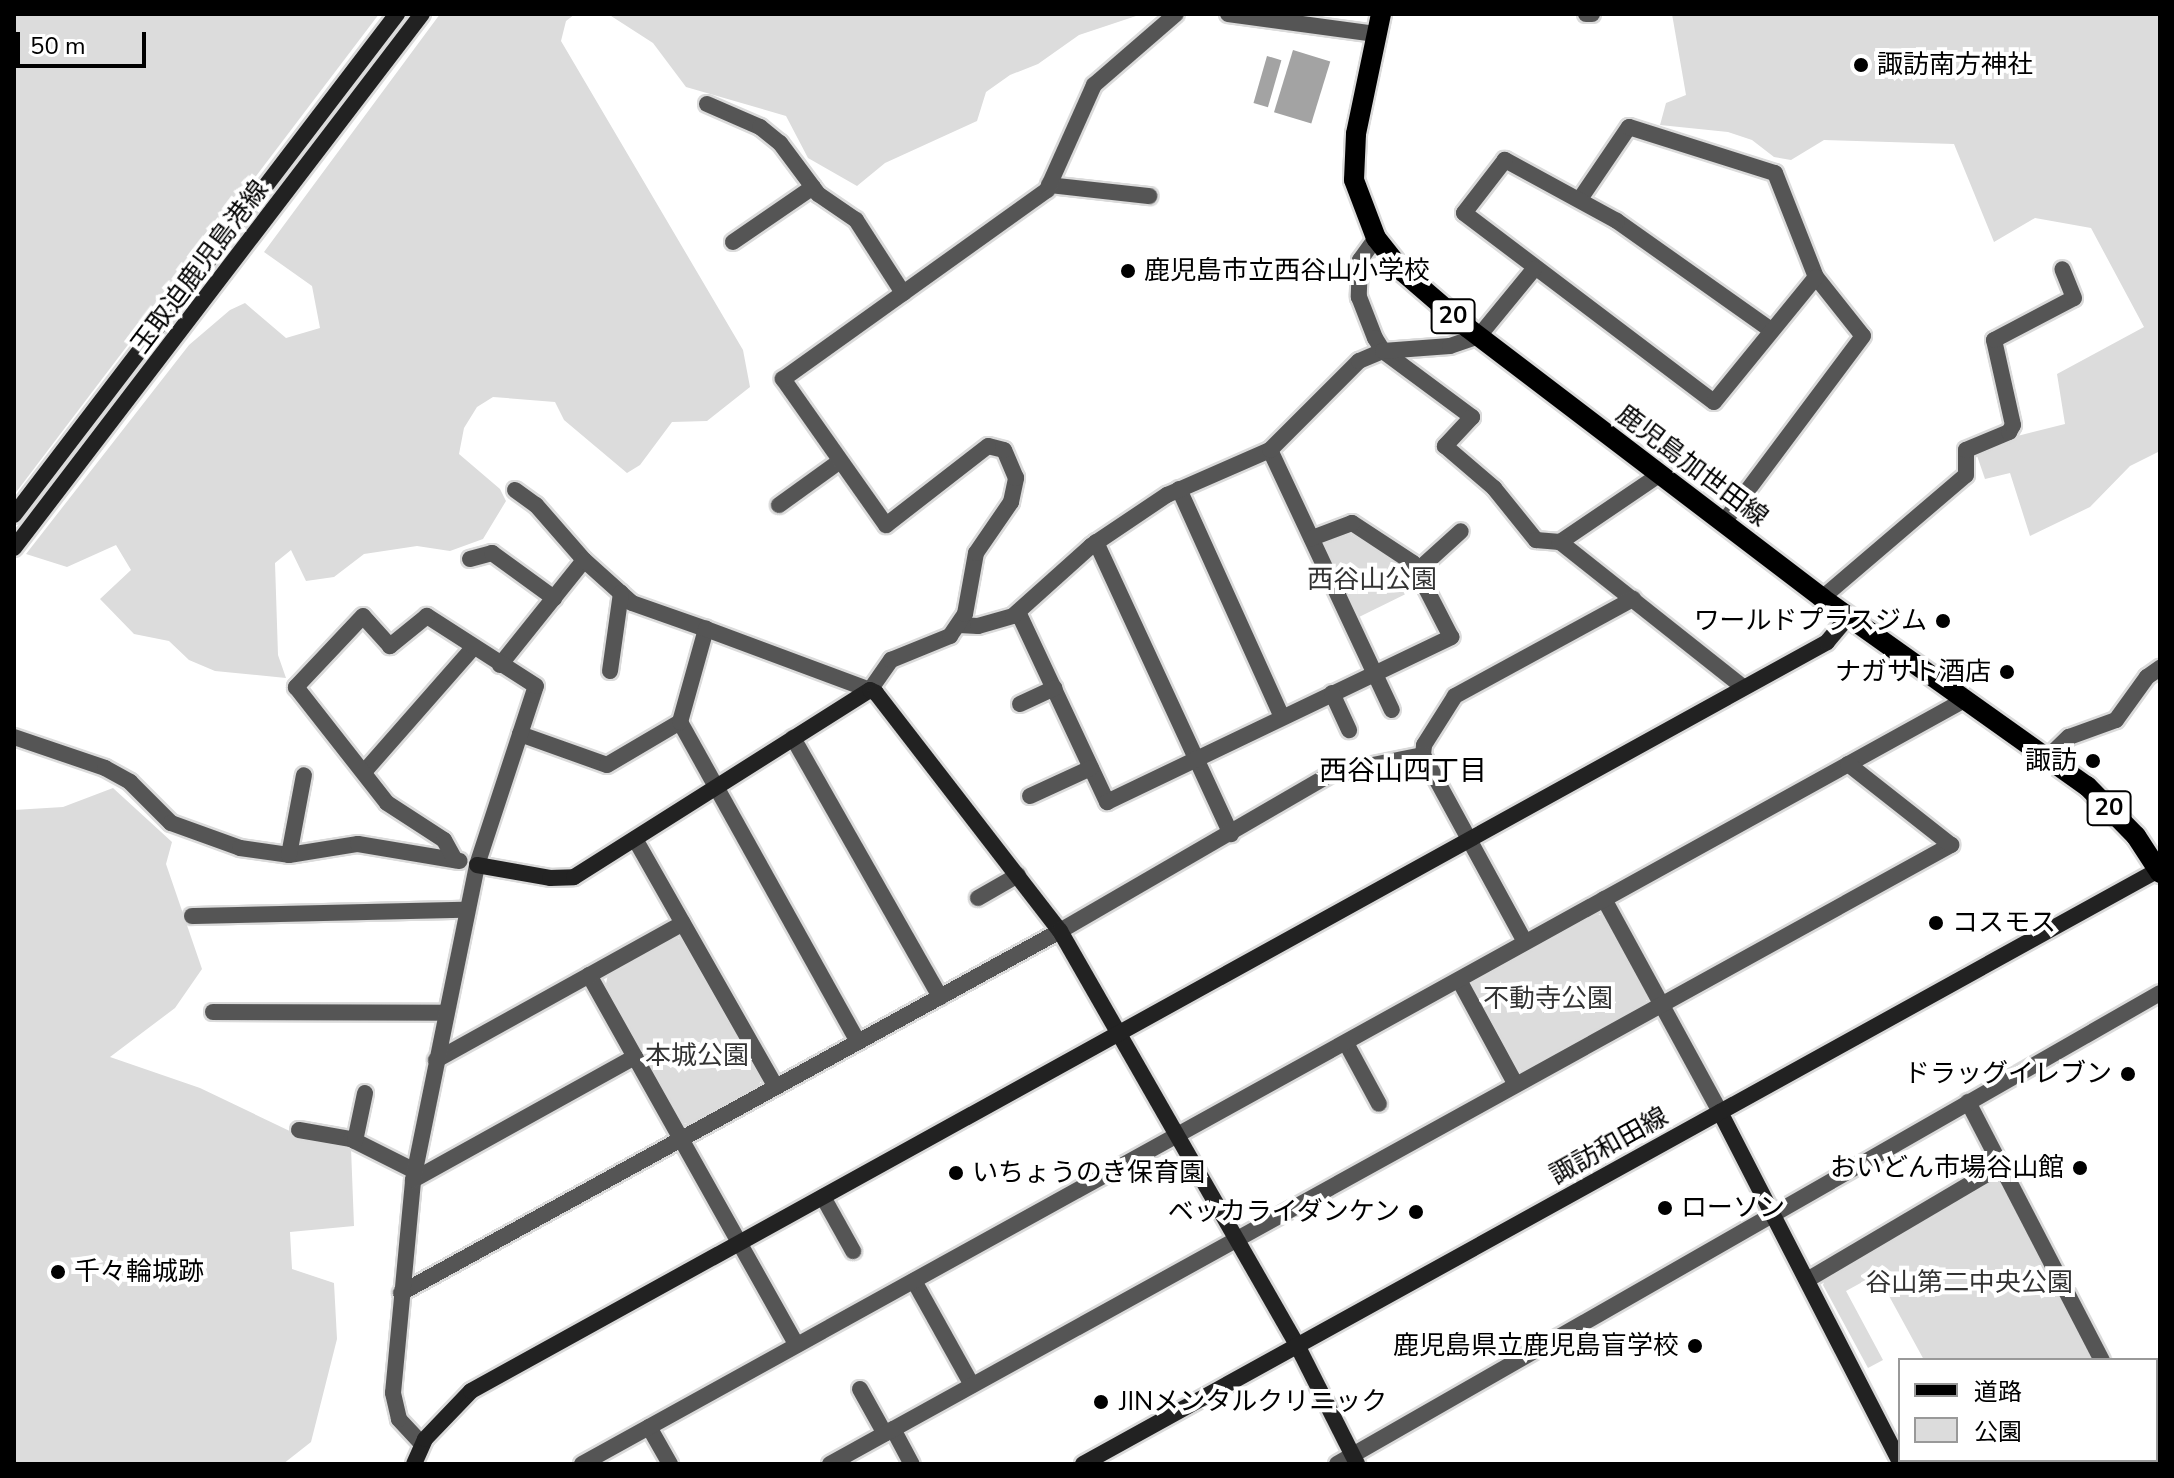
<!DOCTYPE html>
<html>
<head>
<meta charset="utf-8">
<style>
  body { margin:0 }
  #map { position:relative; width:2174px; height:1478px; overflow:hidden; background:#fff; font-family:"Nunito Sans","Noto Sans JP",sans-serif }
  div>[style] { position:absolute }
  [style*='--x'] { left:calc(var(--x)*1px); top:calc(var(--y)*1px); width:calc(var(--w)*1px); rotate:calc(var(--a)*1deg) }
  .green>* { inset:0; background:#dcdcdc; transform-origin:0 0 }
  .water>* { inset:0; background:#a3a3a3; transform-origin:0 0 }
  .roads { filter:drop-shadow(2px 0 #dbdbdb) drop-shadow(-2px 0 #dbdbdb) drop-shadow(0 2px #dbdbdb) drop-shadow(0 -2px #dbdbdb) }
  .street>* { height:16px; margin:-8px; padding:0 8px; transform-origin:8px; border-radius:8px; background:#555 }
  .secondary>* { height:16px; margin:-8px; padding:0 8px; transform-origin:8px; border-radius:8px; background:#222 }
  .primary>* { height:20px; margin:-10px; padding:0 10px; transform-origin:10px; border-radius:10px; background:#000 }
  .dots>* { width:22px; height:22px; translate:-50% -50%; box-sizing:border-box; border:4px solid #fff; border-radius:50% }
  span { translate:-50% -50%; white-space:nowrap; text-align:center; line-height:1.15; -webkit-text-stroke:8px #fff; paint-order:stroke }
  .shield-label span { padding:2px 6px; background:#fff; border:2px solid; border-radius:6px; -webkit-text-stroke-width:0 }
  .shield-label { font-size:24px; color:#000; font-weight:700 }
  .poi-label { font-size:26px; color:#000 }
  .left { translate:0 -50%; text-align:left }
  .right { translate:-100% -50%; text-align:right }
  .street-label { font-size:26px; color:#000 }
  .park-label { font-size:26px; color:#333 }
  .neighbourhood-label { font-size:28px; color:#000 }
  .frame { position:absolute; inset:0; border:16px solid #000; pointer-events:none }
  .legend { position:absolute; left:1898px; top:1358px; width:260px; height:104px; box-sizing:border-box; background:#fff; border:2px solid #999; margin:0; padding:10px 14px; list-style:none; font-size:24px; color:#000 }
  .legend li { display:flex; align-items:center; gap:16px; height:40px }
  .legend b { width:40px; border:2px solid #999 }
  .scale { position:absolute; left:16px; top:32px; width:130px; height:36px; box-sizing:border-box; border:4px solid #000; border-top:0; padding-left:10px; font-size:24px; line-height:28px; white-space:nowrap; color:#000; -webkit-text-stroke:6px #fff; paint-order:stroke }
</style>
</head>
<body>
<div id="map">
  <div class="green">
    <i style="clip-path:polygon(14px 14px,379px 14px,14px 495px)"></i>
    <i style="clip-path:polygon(440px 14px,575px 14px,566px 21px,561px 41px,743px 350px,750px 387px,707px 421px,672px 422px,640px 465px,627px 473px,564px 420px,555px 402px,493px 397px,477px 407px,464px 428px,459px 454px,500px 489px,506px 501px,483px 539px,450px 551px,417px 546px,364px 554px,334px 577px,306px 581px,291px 550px,275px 563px,278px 655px,286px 678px,215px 671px,189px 660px,169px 641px,134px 634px,100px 599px,131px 570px,116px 545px,67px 567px,26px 554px,189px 345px,230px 310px,245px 303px,286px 338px,320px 328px,312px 286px,264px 252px)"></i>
    <i style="clip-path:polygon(608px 14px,1142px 14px,1079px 35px,1038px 64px,1010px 75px,986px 92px,977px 121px,885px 163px,857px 186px,808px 158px,786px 116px,686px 87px,653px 43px)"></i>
    <i style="clip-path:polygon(1672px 14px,2160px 14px,2160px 451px,2130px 466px,2090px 507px,2030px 536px,2010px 473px,1985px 479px,1974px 447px,2065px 424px,2057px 374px,2144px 327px,2091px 228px,2035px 218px,1994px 242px,1954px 144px,1824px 140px,1791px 160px,1774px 157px,1752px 140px,1728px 132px,1660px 125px,1666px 103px,1686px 95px)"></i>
    <i style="clip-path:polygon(1348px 533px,1409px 571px,1418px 588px,1359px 617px,1325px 544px)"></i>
    <i style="clip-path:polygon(113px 788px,172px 842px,166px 864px,202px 969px,175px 1008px,110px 1057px,200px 1088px,296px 1134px,351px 1148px,354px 1226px,290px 1232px,292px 1269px,334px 1283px,337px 1339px,311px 1442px,283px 1464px,14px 1464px,14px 810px,63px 807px)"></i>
    <i style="clip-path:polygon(1595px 913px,1603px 916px,1648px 998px,1644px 1005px,1526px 1071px,1516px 1069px,1472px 988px,1474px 979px)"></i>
    <i style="clip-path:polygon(674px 937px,684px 940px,762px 1079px,758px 1087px,693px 1125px,682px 1123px,606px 984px,608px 974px)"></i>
    <i style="clip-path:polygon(1994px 1177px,2004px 1183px,2093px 1360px,1924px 1360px,1877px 1274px,1846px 1291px,1883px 1360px,1868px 1368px,1823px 1285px,1827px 1274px)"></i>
    <i style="left:1915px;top:1460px;width:229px;height:4px"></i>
  </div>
  <div class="water">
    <i style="left:1293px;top:50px;width:39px;height:65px;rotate:17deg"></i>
    <i style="left:1267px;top:56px;width:15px;height:49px;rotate:16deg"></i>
  </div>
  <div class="roads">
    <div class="street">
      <i style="--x:1228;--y:14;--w:149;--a:7.7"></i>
      <i style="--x:1586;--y:14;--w:6;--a:0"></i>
      <i style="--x:707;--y:104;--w:58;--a:23.5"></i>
      <i style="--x:760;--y:127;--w:26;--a:39"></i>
      <i style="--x:780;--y:143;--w:64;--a:53.3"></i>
      <i style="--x:818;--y:194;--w:46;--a:34.4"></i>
      <i style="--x:856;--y:220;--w:87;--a:57.2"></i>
      <i style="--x:1049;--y:185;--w:101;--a:6.3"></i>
      <i style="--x:1580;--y:199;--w:87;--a:-55.8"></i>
      <i style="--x:1629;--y:127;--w:153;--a:17.5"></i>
      <i style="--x:1775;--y:173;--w:112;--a:68.5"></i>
      <i style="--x:1816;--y:277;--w:75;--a:51.5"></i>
      <i style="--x:1863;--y:336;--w:234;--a:126.8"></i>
      <i style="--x:1376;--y:238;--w:27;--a:126"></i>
      <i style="--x:1360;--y:260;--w:37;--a:92"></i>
      <i style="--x:1359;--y:297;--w:44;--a:68.7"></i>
      <i style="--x:1375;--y:338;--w:15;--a:58"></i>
      <i style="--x:1383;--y:351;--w:111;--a:36.6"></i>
      <i style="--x:1472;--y:417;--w:40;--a:133"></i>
      <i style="--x:1445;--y:446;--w:65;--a:40.6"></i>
      <i style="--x:1494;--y:488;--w:67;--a:51.1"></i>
      <i style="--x:1536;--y:540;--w:24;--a:5"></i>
      <i style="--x:733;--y:242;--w:97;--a:-34.5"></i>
      <i style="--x:1771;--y:330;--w:189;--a:-144.7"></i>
      <i style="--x:1617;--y:221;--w:128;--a:-151.4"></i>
      <i style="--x:1505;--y:160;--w:67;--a:127.7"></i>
      <i style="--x:1464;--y:213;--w:313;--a:37.1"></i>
      <i style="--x:1714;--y:402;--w:161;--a:-50.8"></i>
      <i style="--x:1270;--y:450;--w:287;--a:64.9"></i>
      <i style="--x:1659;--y:475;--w:120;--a:145.9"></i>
      <i style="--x:1560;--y:542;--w:233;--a:38.4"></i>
      <i style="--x:1179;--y:489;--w:250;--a:65.7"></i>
      <i style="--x:515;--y:490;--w:26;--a:36"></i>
      <i style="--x:536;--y:505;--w:73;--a:48.9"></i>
      <i style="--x:779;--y:505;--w:75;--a:-35.8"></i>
      <i style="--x:1096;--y:542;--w:322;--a:65.2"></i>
      <i style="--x:470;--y:559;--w:23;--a:-15"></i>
      <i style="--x:492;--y:553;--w:77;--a:36"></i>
      <i style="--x:1417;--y:571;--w:59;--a:-42.3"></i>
      <i style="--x:1822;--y:598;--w:189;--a:-40.5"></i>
      <i style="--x:1966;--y:475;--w:25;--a:-90"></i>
      <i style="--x:1966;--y:450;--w:47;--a:-22.7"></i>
      <i style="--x:2009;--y:432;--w:8;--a:-60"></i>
      <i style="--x:2013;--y:425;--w:87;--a:-102.6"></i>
      <i style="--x:1994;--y:340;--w:90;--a:-27.7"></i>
      <i style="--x:2074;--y:298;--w:31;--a:-112"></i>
      <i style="--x:1018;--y:612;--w:210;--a:64.9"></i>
      <i style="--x:1107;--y:802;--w:382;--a:-25.6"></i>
      <i style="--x:1451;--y:637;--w:83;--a:-117.2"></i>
      <i style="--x:1413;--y:563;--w:73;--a:-146.7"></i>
      <i style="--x:1352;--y:523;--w:43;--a:159.4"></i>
      <i style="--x:959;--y:625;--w:19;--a:3"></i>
      <i style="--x:978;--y:626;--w:36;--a:-16"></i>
      <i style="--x:1013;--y:616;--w:105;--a:-41.9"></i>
      <i style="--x:1091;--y:546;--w:92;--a:-33.9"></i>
      <i style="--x:1167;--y:495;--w:112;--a:-23.6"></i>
      <i style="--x:1270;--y:450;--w:126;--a:-45"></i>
      <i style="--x:1359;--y:361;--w:26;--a:-23"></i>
      <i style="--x:1383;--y:351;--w:67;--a:-4.3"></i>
      <i style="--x:1450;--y:346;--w:31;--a:-19"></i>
      <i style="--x:1479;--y:336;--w:87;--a:-50.6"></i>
      <i style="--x:500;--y:665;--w:134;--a:-51.3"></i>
      <i style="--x:584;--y:560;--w:64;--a:41.9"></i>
      <i style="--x:632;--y:603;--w:78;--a:19.4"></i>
      <i style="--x:610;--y:671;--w:79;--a:-82"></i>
      <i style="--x:1332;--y:693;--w:41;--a:65.3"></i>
      <i style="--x:1020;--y:704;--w:38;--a:-25"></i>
      <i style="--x:680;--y:722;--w:366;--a:60.9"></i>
      <i style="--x:520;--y:734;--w:92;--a:19.6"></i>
      <i style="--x:607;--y:765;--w:85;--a:-30.5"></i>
      <i style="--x:680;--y:722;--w:97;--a:-74.4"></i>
      <i style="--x:706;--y:629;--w:175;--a:20.4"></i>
      <i style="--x:870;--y:690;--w:37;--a:-55"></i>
      <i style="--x:891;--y:660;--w:64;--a:-22.1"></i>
      <i style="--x:950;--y:636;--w:27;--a:-56"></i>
      <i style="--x:965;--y:614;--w:62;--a:-79.8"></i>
      <i style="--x:976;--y:553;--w:62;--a:-55.5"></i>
      <i style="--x:1011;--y:502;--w:25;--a:-78"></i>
      <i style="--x:1016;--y:478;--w:30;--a:-113"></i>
      <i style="--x:1004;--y:450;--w:16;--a:-166"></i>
      <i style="--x:988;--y:446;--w:129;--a:142.2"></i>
      <i style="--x:886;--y:525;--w:179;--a:-125.2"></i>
      <i style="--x:783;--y:379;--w:325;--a:-35.6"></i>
      <i style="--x:1047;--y:190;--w:115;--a:-65.9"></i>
      <i style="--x:1094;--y:85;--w:108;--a:-40.9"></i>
      <i style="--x:14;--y:737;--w:96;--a:18.8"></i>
      <i style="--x:105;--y:768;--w:29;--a:29"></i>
      <i style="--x:130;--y:782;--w:58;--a:45"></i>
      <i style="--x:171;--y:823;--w:73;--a:19.9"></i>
      <i style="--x:240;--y:848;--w:49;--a:8.1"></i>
      <i style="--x:289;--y:855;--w:70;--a:-9.1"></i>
      <i style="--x:358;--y:844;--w:103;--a:9.5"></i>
      <i style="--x:793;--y:738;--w:298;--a:60.4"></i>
      <i style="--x:2048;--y:757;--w:29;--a:-44"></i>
      <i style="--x:2069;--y:737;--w:50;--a:-19.9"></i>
      <i style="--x:2116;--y:720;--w:53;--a:-54.2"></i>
      <i style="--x:2147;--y:677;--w:16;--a:-35"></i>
      <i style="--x:364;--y:772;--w:165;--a:-48.7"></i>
      <i style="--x:1030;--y:796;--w:67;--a:-24.7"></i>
      <i style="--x:635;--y:839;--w:285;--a:60.4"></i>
      <i style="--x:289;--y:855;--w:81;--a:-79.4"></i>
      <i style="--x:978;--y:898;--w:46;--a:-29.9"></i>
      <i style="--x:1604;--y:899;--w:243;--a:61.4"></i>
      <i style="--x:192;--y:916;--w:274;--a:-1.3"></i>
      <i style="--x:1525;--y:942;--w:213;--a:-118.6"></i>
      <i style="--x:1423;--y:755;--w:10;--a:-84"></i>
      <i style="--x:1424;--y:745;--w:58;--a:-57.7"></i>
      <i style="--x:1455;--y:696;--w:203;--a:-28.6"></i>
      <i style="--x:589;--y:975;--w:424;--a:60.7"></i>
      <i style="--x:1459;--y:980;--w:119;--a:61.5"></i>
      <i style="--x:213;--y:1012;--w:233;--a:0.2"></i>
      <i style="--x:1346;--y:1043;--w:69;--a:61.6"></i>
      <i style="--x:436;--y:1060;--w:282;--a:-29"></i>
      <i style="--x:1968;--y:1102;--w:291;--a:62.6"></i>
      <i style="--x:299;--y:1130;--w:53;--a:9.8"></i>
      <i style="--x:351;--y:1139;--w:72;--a:26.6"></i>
      <i style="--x:355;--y:1141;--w:49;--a:-78.2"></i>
      <i style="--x:413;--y:1180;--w:254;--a:-29"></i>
      <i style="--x:823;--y:1197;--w:62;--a:60.9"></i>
      <i style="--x:1807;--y:1280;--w:226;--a:-30.5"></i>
      <i style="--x:914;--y:1281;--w:119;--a:60.9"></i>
      <i style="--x:401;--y:1293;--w:752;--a:-28.78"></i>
      <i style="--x:1060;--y:931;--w:315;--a:-30.1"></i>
      <i style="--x:1333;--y:773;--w:92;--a:-11.3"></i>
      <i style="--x:860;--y:1389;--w:51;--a:60.9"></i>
      <i style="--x:649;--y:1427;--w:43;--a:60.4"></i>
      <i style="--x:893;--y:1429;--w:40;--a:62"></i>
      <i style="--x:422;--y:1444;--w:34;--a:-133"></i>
      <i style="--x:399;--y:1419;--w:27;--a:-103"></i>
      <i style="--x:393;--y:1393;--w:214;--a:-84.6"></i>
      <i style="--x:413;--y:1180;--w:321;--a:-78.5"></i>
      <i style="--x:477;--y:865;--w:188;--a:-71.8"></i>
      <i style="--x:536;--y:686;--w:130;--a:-147.3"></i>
      <i style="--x:427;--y:616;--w:48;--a:141"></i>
      <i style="--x:390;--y:646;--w:40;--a:-132"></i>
      <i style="--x:363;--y:616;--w:98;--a:133.3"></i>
      <i style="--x:296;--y:687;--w:147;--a:51.9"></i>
      <i style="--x:387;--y:803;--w:68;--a:33"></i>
      <i style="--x:444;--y:840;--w:23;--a:61"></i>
      <i style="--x:2154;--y:1460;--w:4;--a:63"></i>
      <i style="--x:582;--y:1464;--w:1581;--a:-28.93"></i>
      <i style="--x:830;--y:1464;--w:1281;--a:-28.91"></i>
      <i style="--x:1951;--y:845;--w:131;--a:-141.8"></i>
      <i style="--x:1337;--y:1464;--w:948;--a:-29.78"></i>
    </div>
    <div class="secondary">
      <i style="--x:14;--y:515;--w:631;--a:-52.6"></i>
      <i style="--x:14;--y:548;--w:672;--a:-52.62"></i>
      <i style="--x:477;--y:865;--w:74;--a:10.1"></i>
      <i style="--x:550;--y:878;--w:24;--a:-2"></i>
      <i style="--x:574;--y:877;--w:350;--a:-32.3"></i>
      <i style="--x:870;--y:690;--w:7;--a:27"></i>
      <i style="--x:876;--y:693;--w:301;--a:52.3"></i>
      <i style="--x:1060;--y:931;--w:477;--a:60.2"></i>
      <i style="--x:1297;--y:1345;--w:133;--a:63.2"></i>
      <i style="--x:1720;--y:1112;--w:396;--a:62.8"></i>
      <i style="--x:414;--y:1464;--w:27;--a:-66"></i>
      <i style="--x:425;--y:1439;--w:66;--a:-46.2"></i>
      <i style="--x:471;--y:1391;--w:1549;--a:-28.91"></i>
      <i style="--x:1827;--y:642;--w:33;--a:-50"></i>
      <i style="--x:1083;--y:1464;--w:1228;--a:-28.92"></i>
    </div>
    <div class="primary">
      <i style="--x:1381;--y:14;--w:123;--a:101.8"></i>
      <i style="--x:1356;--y:134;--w:46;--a:92.5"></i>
      <i style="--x:1354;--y:180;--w:62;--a:69.2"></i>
      <i style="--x:1376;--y:238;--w:43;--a:51.5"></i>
      <i style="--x:1403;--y:272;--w:86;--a:40.7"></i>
      <i style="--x:1468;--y:328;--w:445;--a:37.3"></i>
      <i style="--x:1822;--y:598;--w:325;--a:35.4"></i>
      <i style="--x:2087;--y:786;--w:70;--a:45.6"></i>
      <i style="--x:2136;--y:836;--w:44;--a:57"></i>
    </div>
  </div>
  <div class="dots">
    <i style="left:1861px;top:65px;background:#000"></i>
    <i style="left:1128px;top:271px;background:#000"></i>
    <i style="left:1943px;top:621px;background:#000"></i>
    <i style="left:2007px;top:672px;background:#000"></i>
    <i style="left:2093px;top:761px;background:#000"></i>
    <i style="left:1936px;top:923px;background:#000"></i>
    <i style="left:2128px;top:1074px;background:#000"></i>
    <i style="left:2080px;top:1168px;background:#000"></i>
    <i style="left:956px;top:1173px;background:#000"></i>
    <i style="left:1665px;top:1208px;background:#000"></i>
    <i style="left:1416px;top:1212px;background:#000"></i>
    <i style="left:58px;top:1272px;background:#000"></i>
    <i style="left:1695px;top:1346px;background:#000"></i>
    <i style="left:1101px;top:1402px;background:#000"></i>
  </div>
  <div class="shield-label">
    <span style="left:1453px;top:316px">20</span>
    <span style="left:2109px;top:808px">20</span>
  </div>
  <div class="poi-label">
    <span class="left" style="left:1877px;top:65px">諏訪南方神社</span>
    <span class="left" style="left:1144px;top:271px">鹿児島市立西谷山小学校</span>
    <span class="right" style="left:1927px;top:621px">ワールドプラスジム</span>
    <span class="right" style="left:1991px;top:672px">ナガサト酒店</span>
    <span class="right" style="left:2077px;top:761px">諏訪</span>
    <span class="left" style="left:1952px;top:923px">コスモス</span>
    <span class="right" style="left:2112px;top:1074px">ドラッグイレブン</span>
    <span class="right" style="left:2064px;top:1168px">おいどん市場谷山館</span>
    <span class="left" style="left:972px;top:1173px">いちょうのき保育園</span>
    <span class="left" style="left:1681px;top:1208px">ローソン</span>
    <span class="right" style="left:1400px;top:1212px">ベッカライダンケン</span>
    <span class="left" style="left:74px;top:1272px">千々輪城跡</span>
    <span class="right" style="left:1679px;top:1346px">鹿児島県立鹿児島盲学校</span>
    <span class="left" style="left:1119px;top:1402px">JINメンタルクリニック</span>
  </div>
  <div class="street-label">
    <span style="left:200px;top:267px;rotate:-53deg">玉取迫鹿児島港線</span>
    <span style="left:1692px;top:466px;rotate:37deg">鹿児島加世田線</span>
    <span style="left:1609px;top:1146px;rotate:-29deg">諏訪和田線</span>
  </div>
  <div class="park-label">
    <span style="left:1372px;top:580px">西谷山公園</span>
    <span style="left:1548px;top:999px">不動寺公園</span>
    <span style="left:697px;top:1056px">本城公園</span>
    <span style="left:1969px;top:1283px">谷山第二中央公園</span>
  </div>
  <div class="neighbourhood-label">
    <span style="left:1403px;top:771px">西谷山四丁目</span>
  </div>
  <div class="frame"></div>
  <ul class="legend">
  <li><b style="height:10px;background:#000"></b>道路</li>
  <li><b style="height:22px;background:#dcdcdc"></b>公園</li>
  </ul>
  <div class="scale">50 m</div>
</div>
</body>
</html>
